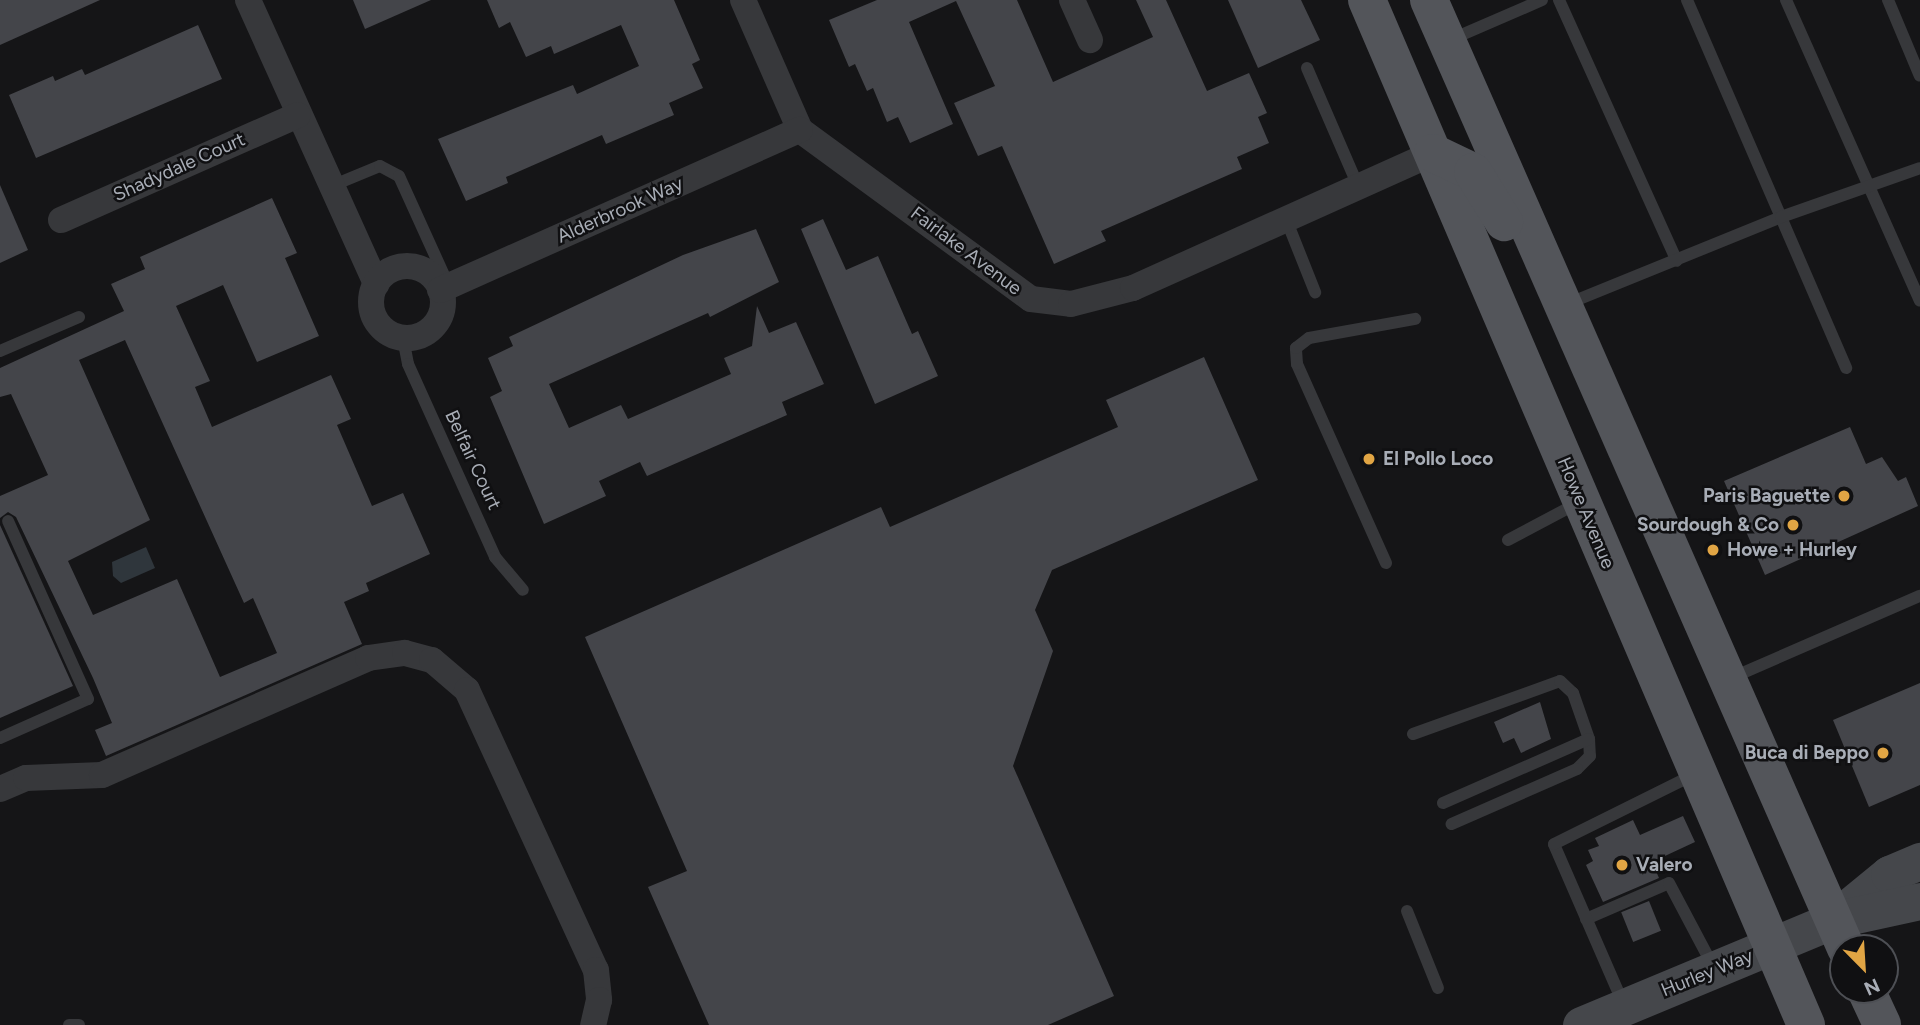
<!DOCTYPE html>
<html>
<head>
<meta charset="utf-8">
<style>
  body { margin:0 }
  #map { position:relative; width:1920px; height:1025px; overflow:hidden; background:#151517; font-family:Figtree,sans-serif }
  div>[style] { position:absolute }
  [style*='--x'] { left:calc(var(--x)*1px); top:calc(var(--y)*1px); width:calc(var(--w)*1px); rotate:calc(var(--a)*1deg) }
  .water>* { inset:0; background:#2f363c }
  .building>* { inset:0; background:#44454a; transform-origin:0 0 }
  .lane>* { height:12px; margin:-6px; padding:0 6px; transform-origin:6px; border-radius:6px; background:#37383b }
  .street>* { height:26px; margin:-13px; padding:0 13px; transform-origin:13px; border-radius:13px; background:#37383b }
  .street>.ring { margin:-13px; padding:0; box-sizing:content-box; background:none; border:26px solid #37383b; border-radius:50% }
  .secondary>* { height:37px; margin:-18.5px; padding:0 18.5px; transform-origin:18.5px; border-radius:18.5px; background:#45474b }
  .primary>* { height:38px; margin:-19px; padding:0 19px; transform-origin:19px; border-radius:19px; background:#53555a }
  .dots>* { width:19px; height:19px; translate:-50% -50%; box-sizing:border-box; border:4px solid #101012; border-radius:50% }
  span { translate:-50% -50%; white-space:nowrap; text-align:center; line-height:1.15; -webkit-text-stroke:5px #101012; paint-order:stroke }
  .street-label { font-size:19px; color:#a8adb6 }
  .poi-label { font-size:19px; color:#a8adb6; font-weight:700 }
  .left { translate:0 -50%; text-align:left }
  .right { translate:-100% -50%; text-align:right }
  .north { position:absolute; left:1829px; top:934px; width:70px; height:70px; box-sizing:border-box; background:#101012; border:2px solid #4d4f54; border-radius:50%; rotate:156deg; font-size:19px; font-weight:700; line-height:28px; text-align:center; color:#a8adb6 }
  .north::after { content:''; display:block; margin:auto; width:24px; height:32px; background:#e1a544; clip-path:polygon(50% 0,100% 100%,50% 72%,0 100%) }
</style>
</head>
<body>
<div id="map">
  <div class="water">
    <i style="clip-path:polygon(146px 547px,155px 568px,121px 583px,113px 576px,112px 562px)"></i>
  </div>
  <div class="building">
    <i style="clip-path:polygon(0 0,100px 0,0 45px)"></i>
    <i style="clip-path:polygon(353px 0,431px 0,365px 29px)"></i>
    <i style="clip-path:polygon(487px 0,674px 0,700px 60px,692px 64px,703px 88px,669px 103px,674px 115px,606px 144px,602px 135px,506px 177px,508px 183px,466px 201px,438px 139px,573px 85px,577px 94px,639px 66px,621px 25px,554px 54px,551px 46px,526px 57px,510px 22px,499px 28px)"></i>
    <i style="clip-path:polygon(877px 0,1017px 0,1053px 82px,1153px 37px,1136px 0,1166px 0,1207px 91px,1249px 73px,1267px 113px,1258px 117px,1269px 143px,1237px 157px,1242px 169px,1101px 231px,1106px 241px,1054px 264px,1002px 146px,978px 156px,954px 103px,995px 86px,956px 1px,909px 22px,953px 124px,910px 143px,898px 117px,887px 122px,873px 88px,867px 91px,855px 64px,849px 67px,829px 20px)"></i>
    <i style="clip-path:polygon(1228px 0,1301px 0,1320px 40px,1258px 68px)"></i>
    <i style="clip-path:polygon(198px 25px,222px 79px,36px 158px,9px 95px,53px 76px,55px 81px,82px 69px,85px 75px)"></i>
    <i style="clip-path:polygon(0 185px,28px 250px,0 263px)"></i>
    <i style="clip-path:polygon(evenodd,272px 198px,297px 253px,285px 258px,319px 336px,257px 362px,223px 285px,176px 306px,210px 381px,195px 387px,212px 427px,331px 375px,351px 419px,337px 425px,372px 506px,403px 493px,430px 554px,366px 583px,369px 591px,344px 602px,362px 644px,106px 756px,95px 730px,112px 723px,93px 678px,16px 517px,8px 512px,0 518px,0 496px,48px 475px,11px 394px,0 397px,0 368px,124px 311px,111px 284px,145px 269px,140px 257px,272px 198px,125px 340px,244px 603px,253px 598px,277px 653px,220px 677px,177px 579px,93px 615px,68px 561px,150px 520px,79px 360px,125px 340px)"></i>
    <i style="clip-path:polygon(823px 219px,846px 270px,878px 256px,912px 334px,918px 331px,938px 376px,875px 404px,801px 229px)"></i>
    <i style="clip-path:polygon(756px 229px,779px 282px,710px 317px,708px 313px,549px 384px,569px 428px,621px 405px,628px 419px,731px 374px,724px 358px,752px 346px,757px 306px,769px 333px,796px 322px,824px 384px,782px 402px,787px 415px,647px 476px,640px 462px,599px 481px,606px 496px,544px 524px,490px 397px,502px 391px,488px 358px,513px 346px,509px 337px,683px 255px)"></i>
    <i style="clip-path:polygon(1204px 357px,1258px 480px,1052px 570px,1035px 610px,1053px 651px,1013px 766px,1114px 996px,1048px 1025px,709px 1025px,648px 887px,687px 871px,585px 637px,881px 507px,890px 527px,1118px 427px,1106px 400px)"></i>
    <i style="clip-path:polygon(1850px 427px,1866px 464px,1882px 457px,1898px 481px,1906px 477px,1918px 506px,1765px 575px,1724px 481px)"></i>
    <i style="clip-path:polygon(0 525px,73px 686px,0 718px)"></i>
    <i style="clip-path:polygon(1920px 683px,1920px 785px,1869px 807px,1833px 720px)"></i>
    <i style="clip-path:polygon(1540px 702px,1551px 739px,1521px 753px,1514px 738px,1503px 743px,1494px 722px)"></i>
    <i style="clip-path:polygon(1683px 816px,1695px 842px,1652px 862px,1659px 878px,1603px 902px,1586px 865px,1593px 861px,1588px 850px,1599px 846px,1595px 838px,1633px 820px,1640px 835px)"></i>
    <i style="left:1649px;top:901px;width:32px;height:30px;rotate:68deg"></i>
  </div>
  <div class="lane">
    <i style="--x:1559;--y:0;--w:286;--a:65.7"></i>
    <i style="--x:1687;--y:0;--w:401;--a:66.6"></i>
    <i style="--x:1786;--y:0;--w:329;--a:66"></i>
    <i style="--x:1888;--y:0;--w:82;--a:67.2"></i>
    <i style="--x:1452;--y:39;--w:98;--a:-23.4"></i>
    <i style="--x:1307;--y:68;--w:129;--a:66.6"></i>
    <i style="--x:329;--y:187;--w:55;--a:-22.4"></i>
    <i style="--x:380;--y:166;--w:21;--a:28"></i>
    <i style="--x:399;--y:176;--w:121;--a:65.6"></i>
    <i style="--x:1286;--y:219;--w:79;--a:68.3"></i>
    <i style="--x:1567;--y:304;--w:231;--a:-22.1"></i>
    <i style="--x:1781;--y:217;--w:147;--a:-19.4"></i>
    <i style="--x:403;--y:338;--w:26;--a:79"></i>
    <i style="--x:408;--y:364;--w:212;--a:65.7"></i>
    <i style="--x:495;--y:557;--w:43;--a:49.7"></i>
    <i style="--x:0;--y:351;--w:86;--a:-23.3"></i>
    <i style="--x:1508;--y:540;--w:79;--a:-27.9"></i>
    <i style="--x:1386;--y:563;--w:218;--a:-114.1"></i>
    <i style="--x:1297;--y:364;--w:16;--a:-94"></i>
    <i style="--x:1296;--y:348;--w:16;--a:-38"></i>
    <i style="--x:1309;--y:338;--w:108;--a:-10.2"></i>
    <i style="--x:1731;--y:678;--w:206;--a:-23.5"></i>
    <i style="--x:1413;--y:734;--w:156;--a:-19.8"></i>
    <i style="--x:1560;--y:681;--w:18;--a:43"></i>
    <i style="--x:1573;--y:693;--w:49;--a:70.8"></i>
    <i style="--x:1589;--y:739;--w:17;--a:87"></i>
    <i style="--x:1590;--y:756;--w:18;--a:135"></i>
    <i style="--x:1577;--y:769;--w:137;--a:156.3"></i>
    <i style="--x:0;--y:738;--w:96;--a:-23.9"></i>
    <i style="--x:88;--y:699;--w:195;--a:-114.2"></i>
    <i style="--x:1443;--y:803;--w:159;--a:-23.7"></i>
    <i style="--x:1407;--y:911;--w:83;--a:68.1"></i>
    <i style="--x:1586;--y:919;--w:90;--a:-23.4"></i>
    <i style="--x:1669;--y:883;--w:94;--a:62.1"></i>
    <i style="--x:1623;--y:1003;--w:173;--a:-113.5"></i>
    <i style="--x:1554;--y:844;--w:155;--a:-26.4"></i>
    <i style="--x:69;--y:1025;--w:10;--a:0"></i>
  </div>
  <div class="street">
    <i style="--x:248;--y:0;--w:312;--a:65.7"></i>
    <i style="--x:743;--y:0;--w:142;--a:66.3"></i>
    <i style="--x:800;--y:130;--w:286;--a:36.2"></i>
    <i style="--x:1031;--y:299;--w:40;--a:7.1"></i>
    <i style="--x:1071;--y:304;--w:64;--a:-14.5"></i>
    <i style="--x:1133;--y:288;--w:329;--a:-24.2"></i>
    <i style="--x:1072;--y:0;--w:44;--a:65.8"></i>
    <i style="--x:61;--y:220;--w:259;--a:-23.9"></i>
    <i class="ring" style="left:371px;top:266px;width:46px;height:46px"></i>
    <i style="--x:440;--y:290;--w:394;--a:-24"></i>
    <i style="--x:0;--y:789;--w:28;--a:-23"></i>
    <i style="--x:26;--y:778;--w:76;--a:-2.3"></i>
    <i style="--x:102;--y:775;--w:291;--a:-23.7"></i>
    <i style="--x:368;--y:658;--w:37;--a:-8"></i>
    <i style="--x:405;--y:653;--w:28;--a:15"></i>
    <i style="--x:432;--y:660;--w:46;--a:40.6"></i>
    <i style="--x:467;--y:690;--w:308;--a:65.3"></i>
    <i style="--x:596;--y:970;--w:30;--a:84"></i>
    <i style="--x:599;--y:1000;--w:26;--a:103"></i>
  </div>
  <div class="secondary">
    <i style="--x:1834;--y:919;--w:71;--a:-39.3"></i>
    <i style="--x:1889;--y:874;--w:34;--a:-23"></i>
    <i style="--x:1581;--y:1025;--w:273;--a:-22.6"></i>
    <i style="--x:1833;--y:920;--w:89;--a:-12.3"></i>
  </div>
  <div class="primary">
    <i style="--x:1367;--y:0;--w:1115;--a:66.81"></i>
    <i style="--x:1429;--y:0;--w:1036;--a:66.26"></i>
    <i style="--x:1433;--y:153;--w:44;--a:25.4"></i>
    <i style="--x:1473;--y:172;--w:59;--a:58.2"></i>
    <i style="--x:1866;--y:990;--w:38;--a:65"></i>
  </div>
  <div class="dots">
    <i style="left:1369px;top:459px;background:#e1a544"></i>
    <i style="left:1844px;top:496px;background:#e1a544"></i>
    <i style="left:1793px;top:525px;background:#e1a544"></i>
    <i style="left:1713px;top:550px;background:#e1a544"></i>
    <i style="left:1883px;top:753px;background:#e1a544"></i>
    <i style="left:1622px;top:865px;background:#e1a544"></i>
  </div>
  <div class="street-label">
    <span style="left:179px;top:167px;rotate:-24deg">Shadydale Court</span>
    <span style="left:620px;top:210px;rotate:-24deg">Alderbrook Way</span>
    <span style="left:966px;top:251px;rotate:37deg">Fairlake Avenue</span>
    <span style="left:473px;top:460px;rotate:65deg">Belfair Court</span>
    <span style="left:1586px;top:513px;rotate:67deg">Howe Avenue</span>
    <span style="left:1707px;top:973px;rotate:-22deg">Hurley Way</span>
  </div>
  <div class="poi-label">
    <span class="left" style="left:1383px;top:459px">El Pollo Loco</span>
    <span class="right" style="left:1830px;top:496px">Paris Baguette</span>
    <span class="right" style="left:1779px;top:525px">Sourdough &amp; Co</span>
    <span class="left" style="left:1727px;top:550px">Howe + Hurley</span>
    <span class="right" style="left:1869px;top:753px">Buca di Beppo</span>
    <span class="left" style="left:1636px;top:865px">Valero</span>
  </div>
  <div class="north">N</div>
</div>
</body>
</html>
